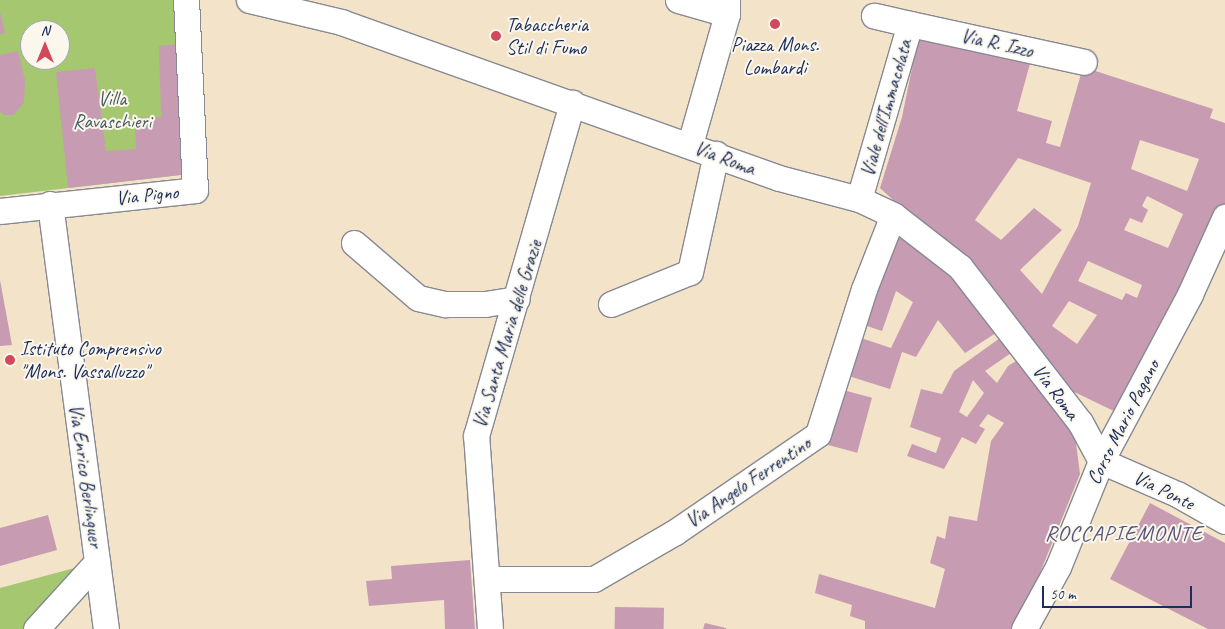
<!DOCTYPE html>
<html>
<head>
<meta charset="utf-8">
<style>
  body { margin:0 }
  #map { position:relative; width:1225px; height:629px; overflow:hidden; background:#f3e3c8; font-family:Caveat,sans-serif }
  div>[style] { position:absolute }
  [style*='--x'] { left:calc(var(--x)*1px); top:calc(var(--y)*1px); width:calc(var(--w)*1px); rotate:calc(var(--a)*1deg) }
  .green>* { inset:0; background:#a5c770 }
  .building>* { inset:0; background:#c79bb2; transform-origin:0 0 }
  .roads { filter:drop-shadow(1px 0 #878993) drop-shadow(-1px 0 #878993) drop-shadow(0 1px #878993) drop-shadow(0 -1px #878993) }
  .minor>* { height:25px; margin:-12.5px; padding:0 12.5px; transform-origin:12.5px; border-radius:12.5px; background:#fff }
  .dots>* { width:14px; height:14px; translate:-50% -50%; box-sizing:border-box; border:2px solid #fbf7ec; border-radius:50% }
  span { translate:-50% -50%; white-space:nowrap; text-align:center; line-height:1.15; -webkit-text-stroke:4px #fbf7ec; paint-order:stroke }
  .poi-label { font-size:20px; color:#1b2f5e }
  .left { translate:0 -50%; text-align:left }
  .street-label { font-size:20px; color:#1b2f5e }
  .park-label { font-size:20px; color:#445d63 }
  .quarter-label { font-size:22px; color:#57557b; letter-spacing:1px }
  .north { position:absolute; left:20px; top:20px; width:50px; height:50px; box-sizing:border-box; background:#fbf7ec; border:1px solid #a1a7b3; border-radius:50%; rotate:0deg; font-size:14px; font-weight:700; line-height:20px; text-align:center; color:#1b2f5e }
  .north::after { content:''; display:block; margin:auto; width:18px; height:22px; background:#d1495b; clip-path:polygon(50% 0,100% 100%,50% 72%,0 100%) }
  .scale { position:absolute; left:1042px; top:586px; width:150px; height:22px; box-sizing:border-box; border:2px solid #1b2f5e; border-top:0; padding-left:6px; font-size:15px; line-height:18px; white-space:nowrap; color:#1b2f5e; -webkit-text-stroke:4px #fbf7ec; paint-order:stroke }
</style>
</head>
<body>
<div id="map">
  <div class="green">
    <i style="clip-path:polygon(evenodd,0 0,177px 0,189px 174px,0 196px,0 0,30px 30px,60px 30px,60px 60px,30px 60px,30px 30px)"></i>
    <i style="clip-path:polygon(97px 562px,36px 629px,0 629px,0 588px)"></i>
  </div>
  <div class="building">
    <i style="clip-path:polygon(0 12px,5px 33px,0 34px)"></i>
    <i style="clip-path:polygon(evenodd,920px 29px,1031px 60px,1017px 111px,1052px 121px,1046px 143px,1060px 147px,1083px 67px,1213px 109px,1210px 118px,1225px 123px,1225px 205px,1118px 413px,1068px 389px,928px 232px,880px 188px,902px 117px,920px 29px,1140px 140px,1199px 159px,1187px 191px,1131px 169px,1140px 140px,920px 29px,1018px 158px,1091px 183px,1078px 226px,1042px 294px,1020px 270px,1062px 230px,1034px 208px,1001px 240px,975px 220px,1018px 158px,920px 29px,1147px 196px,1183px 214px,1168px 248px,1124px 230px,1130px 218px,1142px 223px,1148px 210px,1142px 206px,1147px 196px,920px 29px,1088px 261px,1142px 285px,1137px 298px,1126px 293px,1122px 300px,1078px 281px,1088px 261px,920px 29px,1069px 301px,1097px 315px,1077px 344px,1052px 326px,1069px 301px)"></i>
    <i style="clip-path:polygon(180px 44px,189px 174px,68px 188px,56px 72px,95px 68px,106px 151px,136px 149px,135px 118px,161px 117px,159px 46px)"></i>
    <i style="clip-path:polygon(18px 51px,25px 80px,24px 102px,14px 115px,4px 115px,0 112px,0 55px)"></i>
    <i style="clip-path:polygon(896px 224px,946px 264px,999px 331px,965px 353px,938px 320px,916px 357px,902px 352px,890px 389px,842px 374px,855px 336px,891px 348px,913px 302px,896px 291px,882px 331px,855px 322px)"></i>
    <i style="clip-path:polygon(0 280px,12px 345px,0 346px)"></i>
    <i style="clip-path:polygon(evenodd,1007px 333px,1017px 349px,985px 371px,997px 383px,1008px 366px,1024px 356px,1073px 420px,1080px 474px,1029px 600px,1014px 629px,865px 629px,865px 621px,850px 616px,852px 605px,815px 593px,819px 574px,935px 608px,945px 569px,930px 563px,937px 536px,945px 539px,949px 516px,977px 521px,991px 441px,1004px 423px,988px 414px,979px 426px,985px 429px,976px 444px,962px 437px,944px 469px,907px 456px,912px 444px,936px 453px,941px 438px,910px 427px,921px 389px,942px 394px,954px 371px,1007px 333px,973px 380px,984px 393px,967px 417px,959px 412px,973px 380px)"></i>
    <i style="left:843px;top:390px;width:30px;height:57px;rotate:15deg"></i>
    <i style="clip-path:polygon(1150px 503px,1225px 543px,1225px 629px,1208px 629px,1110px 579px)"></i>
    <i style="clip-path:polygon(48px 515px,57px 550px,0 566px,0 528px)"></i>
    <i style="clip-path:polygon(470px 560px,475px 629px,445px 629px,444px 600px,369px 606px,366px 581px,392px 579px,391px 566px)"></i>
    <i style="left:615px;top:607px;width:49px;height:22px;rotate:1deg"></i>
    <i style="clip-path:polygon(705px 623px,726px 628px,726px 629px,703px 629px)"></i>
  </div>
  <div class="roads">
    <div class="minor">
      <i style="--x:249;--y:0;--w:95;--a:13.4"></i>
      <i style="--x:341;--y:22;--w:465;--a:19.6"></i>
      <i style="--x:779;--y:178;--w:83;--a:14.7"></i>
      <i style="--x:859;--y:199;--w:38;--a:25"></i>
      <i style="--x:893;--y:215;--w:85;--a:37.8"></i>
      <i style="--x:960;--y:267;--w:196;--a:52.3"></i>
      <i style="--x:1080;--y:422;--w:44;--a:61.7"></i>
      <i style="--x:1101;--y:461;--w:83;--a:23.5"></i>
      <i style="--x:1177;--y:494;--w:55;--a:29.4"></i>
      <i style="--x:678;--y:0;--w:51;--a:15.9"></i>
      <i style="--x:910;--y:24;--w:178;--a:12.3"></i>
      <i style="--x:690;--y:144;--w:135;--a:-74.1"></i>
      <i style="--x:727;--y:14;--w:14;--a:-90"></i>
      <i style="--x:859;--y:199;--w:182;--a:-73.8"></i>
      <i style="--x:910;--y:24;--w:37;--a:-167"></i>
      <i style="--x:50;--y:204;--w:429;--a:82.5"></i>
      <i style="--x:0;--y:211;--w:196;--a:-6.1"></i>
      <i style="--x:195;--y:190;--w:190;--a:-92.7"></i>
      <i style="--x:354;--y:243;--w:84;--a:40.7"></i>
      <i style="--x:418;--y:298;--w:28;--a:13"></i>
      <i style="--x:445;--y:304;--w:40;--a:0"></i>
      <i style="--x:485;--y:304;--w:32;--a:-9"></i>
      <i style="--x:611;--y:304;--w:85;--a:-22.1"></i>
      <i style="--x:690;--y:272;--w:121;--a:-77.6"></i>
      <i style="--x:489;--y:579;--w:105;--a:0"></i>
      <i style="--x:594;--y:579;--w:94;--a:-30.1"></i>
      <i style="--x:675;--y:532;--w:173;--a:-34.4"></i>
      <i style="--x:818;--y:434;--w:152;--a:-72.4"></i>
      <i style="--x:864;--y:289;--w:79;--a:-68.6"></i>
      <i style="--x:36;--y:629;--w:91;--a:-47.7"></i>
      <i style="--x:490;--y:629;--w:194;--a:-94.1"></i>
      <i style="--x:476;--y:436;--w:347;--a:-73.9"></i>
      <i style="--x:1024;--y:629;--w:71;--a:-61.3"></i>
      <i style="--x:1058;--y:567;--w:114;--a:-67.9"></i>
      <i style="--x:1101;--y:461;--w:189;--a:-61.9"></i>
      <i style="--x:1190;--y:294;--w:85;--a:-65.6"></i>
    </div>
  </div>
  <div class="dots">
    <i style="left:775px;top:24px;background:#d1495b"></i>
    <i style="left:496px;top:36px;background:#d1495b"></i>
    <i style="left:10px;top:360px;background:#d1495b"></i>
  </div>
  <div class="poi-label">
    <span class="left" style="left:506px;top:36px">Tabaccheria<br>Stil di Fumo</span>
    <span style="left:775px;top:56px">Piazza Mons.<br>Lombardi</span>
    <span class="left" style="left:20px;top:360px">Istituto Comprensivo<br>"Mons. Vassalluzzo"</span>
  </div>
  <div class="street-label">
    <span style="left:997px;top:43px;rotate:13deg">Via R. Izzo</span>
    <span style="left:886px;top:108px;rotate:-74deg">Viale dell'Immacolata</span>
    <span style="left:725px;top:158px;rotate:21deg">Via Roma</span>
    <span style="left:147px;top:195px;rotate:-6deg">Via Pigno</span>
    <span style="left:507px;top:334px;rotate:-73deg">Via Santa Maria delle Grazie</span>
    <span style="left:1056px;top:392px;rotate:53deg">Via Roma</span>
    <span style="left:1123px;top:422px;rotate:-63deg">Corso Mario Pagano</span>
    <span style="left:86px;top:476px;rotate:82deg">Via Enrico Berlinguer</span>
    <span style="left:748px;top:482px;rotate:-34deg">Via Angelo Ferrentino</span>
    <span style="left:1164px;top:490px;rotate:26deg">Via Ponte</span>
  </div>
  <div class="park-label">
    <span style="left:112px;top:110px">Villa<br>Ravaschieri</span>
  </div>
  <div class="quarter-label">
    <span style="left:1124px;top:534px">ROCCAPIEMONTE</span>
  </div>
  <div class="north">N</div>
  <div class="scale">50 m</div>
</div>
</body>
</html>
